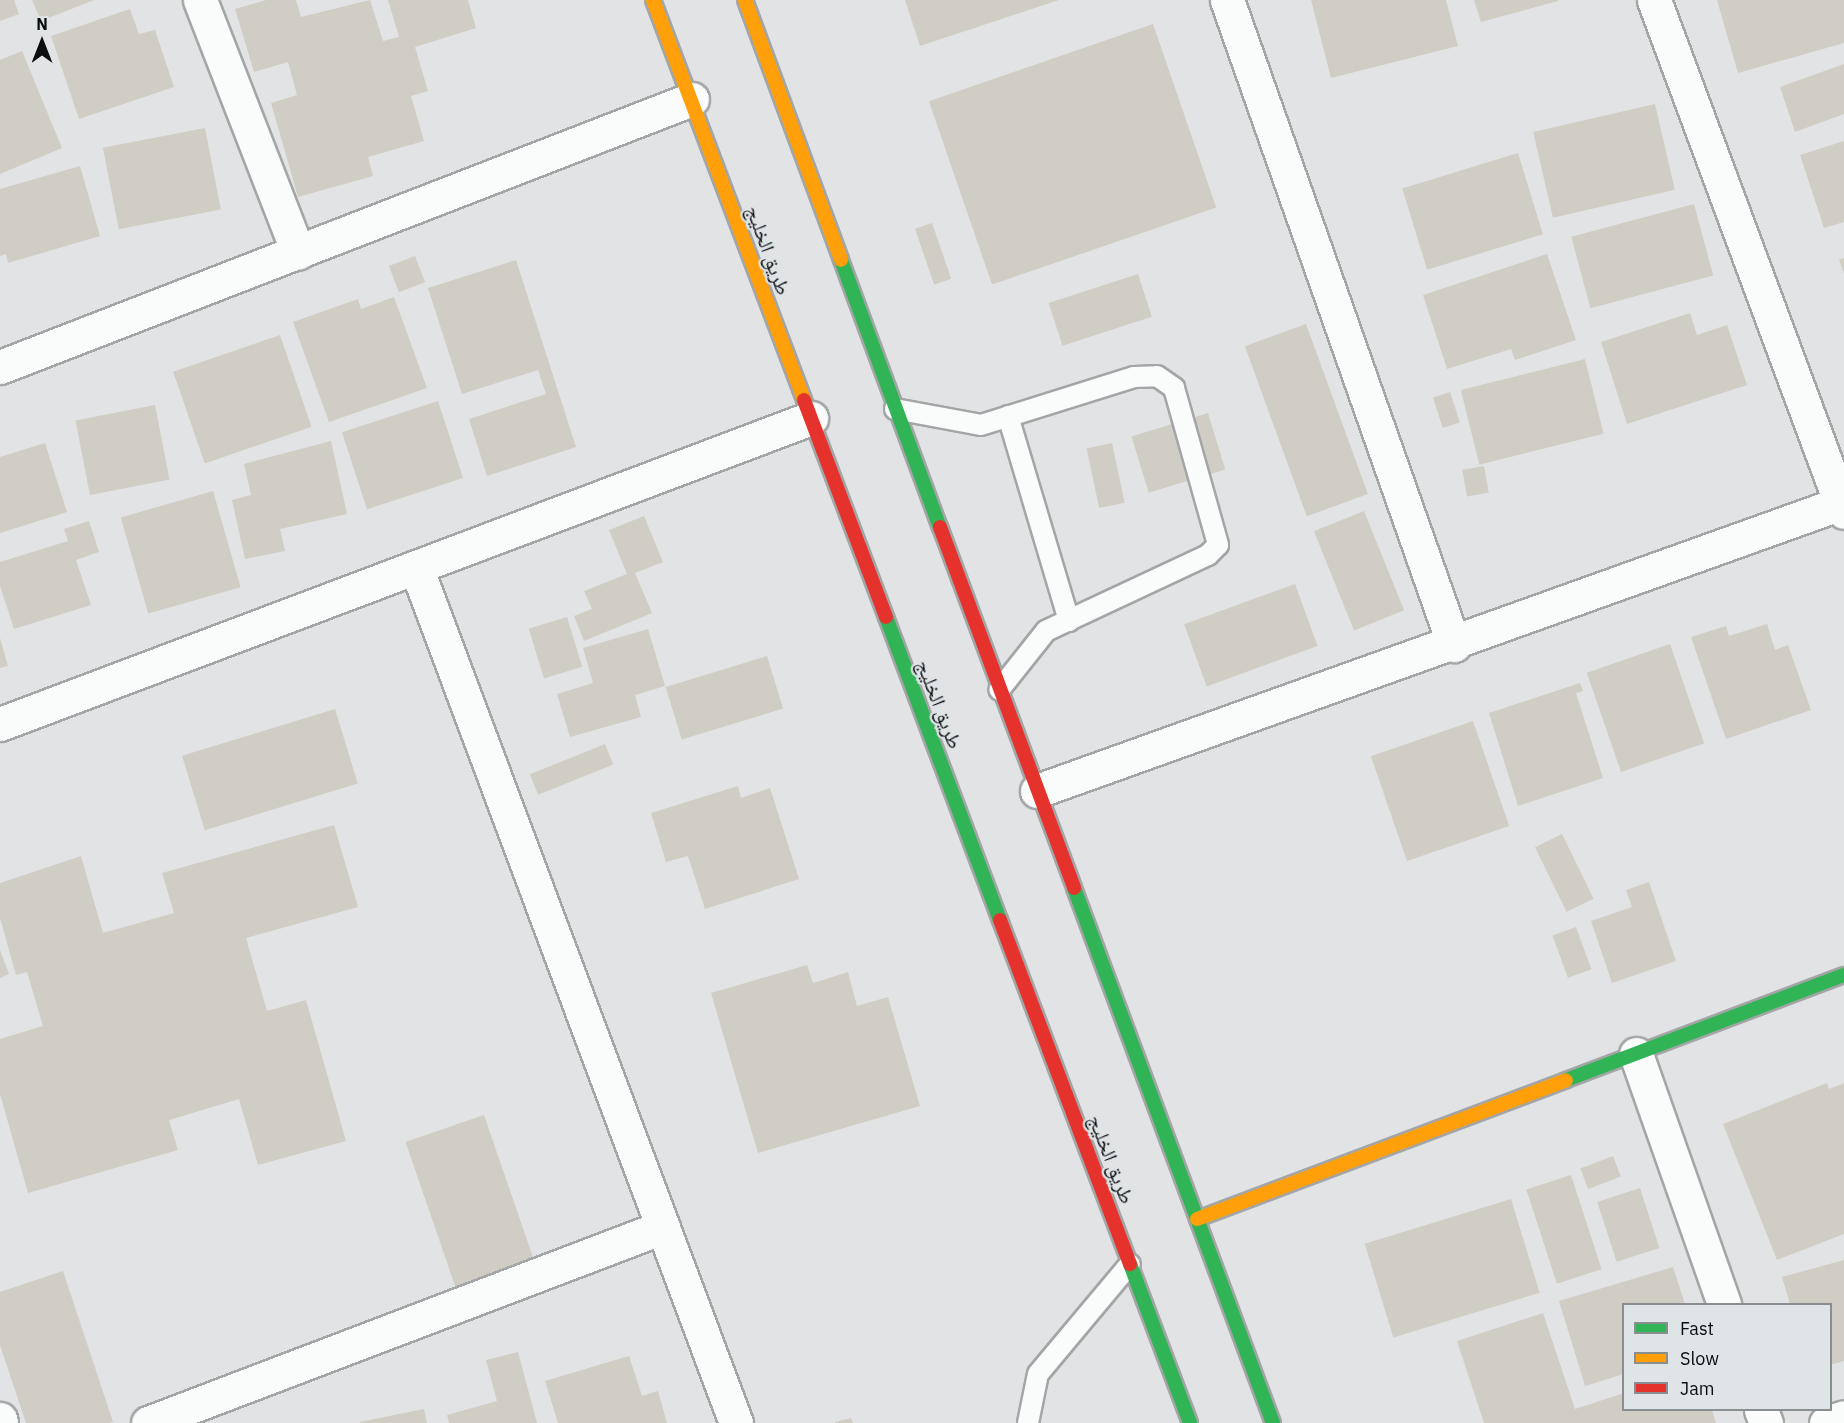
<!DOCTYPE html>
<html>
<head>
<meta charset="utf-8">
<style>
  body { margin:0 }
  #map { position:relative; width:1844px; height:1423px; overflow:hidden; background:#e1e3e5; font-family:"IBM Plex Sans","Noto Naskh Arabic",sans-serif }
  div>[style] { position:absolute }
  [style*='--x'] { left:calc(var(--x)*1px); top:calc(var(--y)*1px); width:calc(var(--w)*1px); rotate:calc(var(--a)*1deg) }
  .building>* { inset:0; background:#d0cdc4; transform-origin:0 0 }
  .roads { filter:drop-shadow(2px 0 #a3a5a6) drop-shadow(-2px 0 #a3a5a6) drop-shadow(0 2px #a3a5a6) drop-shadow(0 -2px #a3a5a6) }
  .lane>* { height:20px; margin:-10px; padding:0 10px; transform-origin:10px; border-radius:10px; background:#fafbfb }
  .street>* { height:33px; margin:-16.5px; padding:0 16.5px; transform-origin:16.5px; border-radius:16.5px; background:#fafbfb }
  .fast>* { height:14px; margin:-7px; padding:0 7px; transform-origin:7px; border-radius:7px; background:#30b455 }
  .slow>* { height:14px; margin:-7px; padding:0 7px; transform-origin:7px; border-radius:7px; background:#ff9f0a }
  .jam>* { height:14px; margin:-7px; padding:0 7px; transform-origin:7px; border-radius:7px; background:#e5322d }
  span { translate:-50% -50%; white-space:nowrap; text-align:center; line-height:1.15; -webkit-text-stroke:4.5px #dfe4e7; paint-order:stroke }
  .street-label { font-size:20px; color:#0b0d0e }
  .legend { position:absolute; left:1622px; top:1303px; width:210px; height:108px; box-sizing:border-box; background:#dfe4e7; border:2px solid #8a8e90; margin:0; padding:8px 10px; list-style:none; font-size:18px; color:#0b0d0e }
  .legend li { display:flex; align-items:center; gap:12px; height:30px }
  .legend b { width:30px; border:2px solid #8a8e90 }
  .north { position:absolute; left:12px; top:12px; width:60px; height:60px; -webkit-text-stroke:4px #dfe4e7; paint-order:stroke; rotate:0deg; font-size:16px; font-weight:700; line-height:24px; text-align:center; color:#0b0d0e }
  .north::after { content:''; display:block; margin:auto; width:21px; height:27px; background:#0b0d0e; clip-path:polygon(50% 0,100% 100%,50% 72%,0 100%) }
</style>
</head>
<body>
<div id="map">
  <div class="building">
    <i style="clip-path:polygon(0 0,14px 0,19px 14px,0 21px)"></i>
    <i style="clip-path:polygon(32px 0,94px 0,41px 21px)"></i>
    <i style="clip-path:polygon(266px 0,296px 0,301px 17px,370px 0,383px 41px,399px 37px,388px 0,468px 0,476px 28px,415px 47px,428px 91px,411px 96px,424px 141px,368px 157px,373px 176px,298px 197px,271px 103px,297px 95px,288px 62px,254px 72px,235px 9px)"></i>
    <i style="clip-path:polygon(905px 0,1059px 0,920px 46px)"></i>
    <i style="clip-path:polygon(1311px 0,1446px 0,1458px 46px,1331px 78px)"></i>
    <i style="clip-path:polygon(1474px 0,1557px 0,1558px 1px,1481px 22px)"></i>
    <i style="clip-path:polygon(1717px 0,1844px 0,1844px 43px,1738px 73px)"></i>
    <i style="clip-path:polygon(130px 9px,139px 34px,155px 30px,174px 87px,79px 119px,51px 36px)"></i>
    <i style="left:1153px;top:24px;width:194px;height:237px;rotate:71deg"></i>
    <i style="clip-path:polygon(22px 51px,62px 148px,0 174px,0 60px)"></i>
    <i style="clip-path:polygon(1844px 64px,1844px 114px,1795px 132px,1780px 87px)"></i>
    <i style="left:1655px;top:104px;width:88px;height:125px;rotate:77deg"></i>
    <i style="left:205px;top:128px;width:83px;height:104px;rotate:79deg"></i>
    <i style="clip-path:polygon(1844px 141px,1844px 222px,1824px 228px,1800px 155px)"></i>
    <i style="left:1518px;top:153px;width:85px;height:121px;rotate:73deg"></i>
    <i style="clip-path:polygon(80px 166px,100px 236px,8px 263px,6px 254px,0 256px,0 189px)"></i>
    <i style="left:1694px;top:204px;width:74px;height:127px;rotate:75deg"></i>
    <i style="left:932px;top:223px;width:59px;height:18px;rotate:71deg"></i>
    <i style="clip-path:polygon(1547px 254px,1576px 340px,1515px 360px,1511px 349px,1447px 369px,1423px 295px)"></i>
    <i style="left:415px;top:256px;width:28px;height:28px;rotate:69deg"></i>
    <i style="clip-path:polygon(1844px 258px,1844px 273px,1839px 260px)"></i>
    <i style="clip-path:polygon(516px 260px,576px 447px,487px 476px,469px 419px,546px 394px,538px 370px,462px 394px,428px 288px)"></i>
    <i style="left:1138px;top:274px;width:45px;height:94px;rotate:72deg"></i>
    <i style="clip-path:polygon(394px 297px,427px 388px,329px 422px,293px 322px,358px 299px,361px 309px)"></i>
    <i style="clip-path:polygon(1690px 313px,1697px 335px,1727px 325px,1747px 385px,1627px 424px,1601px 342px)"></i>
    <i style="left:1306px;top:324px;width:181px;height:65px;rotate:70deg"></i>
    <i style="left:280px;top:335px;width:97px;height:113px;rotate:71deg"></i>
    <i style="left:1585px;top:359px;width:77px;height:128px;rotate:76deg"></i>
    <i style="left:1450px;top:392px;width:32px;height:18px;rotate:72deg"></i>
    <i style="left:438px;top:401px;width:81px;height:101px;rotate:72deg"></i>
    <i style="left:155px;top:405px;width:76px;height:81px;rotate:79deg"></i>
    <i style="left:1208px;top:413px;width:59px;height:80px;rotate:73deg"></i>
    <i style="clip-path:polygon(331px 441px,347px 514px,280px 529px,285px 551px,245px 559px,232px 500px,251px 495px,244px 464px)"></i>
    <i style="clip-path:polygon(45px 443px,67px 512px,0 533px,0 457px)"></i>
    <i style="left:1112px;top:443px;width:61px;height:26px;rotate:78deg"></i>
    <i style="left:1484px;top:466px;width:27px;height:22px;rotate:80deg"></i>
    <i style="left:213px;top:491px;width:100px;height:96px;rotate:74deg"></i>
    <i style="left:1364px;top:511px;width:107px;height:54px;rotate:68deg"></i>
    <i style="clip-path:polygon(644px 516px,663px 562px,635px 573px,652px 613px,584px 641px,574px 616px,592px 609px,584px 591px,627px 574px,609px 530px)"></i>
    <i style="clip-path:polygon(89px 521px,99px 552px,76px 560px,91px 605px,14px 629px,0 586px,0 562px,68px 541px,64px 529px)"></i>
    <i style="left:1295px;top:584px;width:66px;height:118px;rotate:70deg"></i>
    <i style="left:567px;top:617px;width:52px;height:40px;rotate:73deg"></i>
    <i style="clip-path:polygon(1767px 624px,1775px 650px,1788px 645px,1811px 710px,1726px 739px,1691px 637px,1726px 626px,1729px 636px)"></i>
    <i style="clip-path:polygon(648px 629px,665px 686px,635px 695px,641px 717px,570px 737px,557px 694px,593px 683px,583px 648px)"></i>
    <i style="clip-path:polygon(0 638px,8px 666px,0 668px)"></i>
    <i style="left:1670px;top:644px;width:105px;height:88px;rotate:71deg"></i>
    <i style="left:767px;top:656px;width:55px;height:106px;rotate:73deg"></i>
    <i style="clip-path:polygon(1580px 683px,1583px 691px,1576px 693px,1603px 778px,1518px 806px,1489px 713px)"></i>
    <i style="left:335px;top:709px;width:78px;height:160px;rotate:73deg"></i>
    <i style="left:1473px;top:721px;width:111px;height:108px;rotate:71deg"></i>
    <i style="left:605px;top:744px;width:22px;height:81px;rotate:68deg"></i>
    <i style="clip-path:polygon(738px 786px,741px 798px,770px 788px,799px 879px,705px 909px,688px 856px,666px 862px,651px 813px)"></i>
    <i style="clip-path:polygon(334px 825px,358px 907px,246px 938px,267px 1011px,306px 1000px,346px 1141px,258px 1165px,239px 1099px,169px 1120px,178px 1150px,28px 1193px,0 1094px,0 1039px,43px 1026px,27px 972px,16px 975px,0 918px,0 883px,81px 856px,103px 933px,174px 913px,162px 873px)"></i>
    <i style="left:1562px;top:834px;width:72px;height:30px;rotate:64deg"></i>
    <i style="clip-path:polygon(1649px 882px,1676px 961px,1612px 983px,1591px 921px,1632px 907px,1626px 890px)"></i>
    <i style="left:1576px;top:927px;width:45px;height:25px;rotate:70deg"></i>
    <i style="clip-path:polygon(0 950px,9px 974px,0 978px)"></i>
    <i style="clip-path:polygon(807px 965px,813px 983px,848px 972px,857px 1006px,888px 997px,920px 1106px,758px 1153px,711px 993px)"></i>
    <i style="clip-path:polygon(1827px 1083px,1829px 1089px,1844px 1083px,1844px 1234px,1777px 1260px,1723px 1124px)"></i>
    <i style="left:484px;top:1115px;width:159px;height:83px;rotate:71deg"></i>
    <i style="left:1613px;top:1156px;width:22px;height:35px;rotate:69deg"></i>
    <i style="left:1571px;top:1175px;width:99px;height:47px;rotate:72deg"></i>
    <i style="left:1640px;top:1188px;width:63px;height:45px;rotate:72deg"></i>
    <i style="left:1511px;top:1199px;width:98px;height:153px;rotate:73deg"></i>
    <i style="clip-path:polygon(1844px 1260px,1844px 1361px,1830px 1365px,1830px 1304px,1790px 1304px,1782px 1277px)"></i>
    <i style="clip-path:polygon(1673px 1267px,1685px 1304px,1624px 1304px,1624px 1374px,1585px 1386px,1559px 1301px)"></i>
    <i style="clip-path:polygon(63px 1271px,113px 1422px,109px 1423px,26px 1423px,0 1345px,0 1292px)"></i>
    <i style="clip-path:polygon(1543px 1313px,1575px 1409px,1624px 1393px,1624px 1410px,1712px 1410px,1716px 1423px,1484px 1423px,1457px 1341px)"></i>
    <i style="clip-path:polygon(518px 1352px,537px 1423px,449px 1423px,447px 1415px,497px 1401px,486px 1360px)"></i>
    <i style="clip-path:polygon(629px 1356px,642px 1396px,658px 1391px,667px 1423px,558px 1423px,545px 1381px)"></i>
    <i style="clip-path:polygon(424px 1409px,427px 1423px,360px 1423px,360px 1422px)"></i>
    <i style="clip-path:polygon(851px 1418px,853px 1423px,835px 1423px,835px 1422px)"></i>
  </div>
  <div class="roads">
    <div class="lane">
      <i style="--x:895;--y:409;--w:87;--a:10.5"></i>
      <i style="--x:981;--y:425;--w:160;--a:-17.4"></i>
      <i style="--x:1134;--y:377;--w:23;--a:-2"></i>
      <i style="--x:1157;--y:376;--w:21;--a:35"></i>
      <i style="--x:1174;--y:388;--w:163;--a:74.3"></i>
      <i style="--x:1218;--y:545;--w:14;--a:135"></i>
      <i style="--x:1208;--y:555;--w:179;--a:154.9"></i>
      <i style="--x:1046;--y:631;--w:75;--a:128.5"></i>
      <i style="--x:1008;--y:416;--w:214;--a:73.4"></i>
      <i style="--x:1028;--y:1423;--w:50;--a:-78.5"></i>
      <i style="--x:1038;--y:1374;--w:143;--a:-50.1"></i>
    </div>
    <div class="street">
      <i style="--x:200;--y:0;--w:271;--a:68.8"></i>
      <i style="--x:1227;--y:0;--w:684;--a:70.61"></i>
      <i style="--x:1654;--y:0;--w:546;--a:69.64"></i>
      <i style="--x:0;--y:367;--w:742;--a:-21.17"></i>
      <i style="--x:416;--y:567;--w:914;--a:69.5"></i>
      <i style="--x:0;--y:724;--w:867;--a:-20.67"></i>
      <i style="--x:1037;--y:791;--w:857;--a:-19.7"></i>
      <i style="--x:1636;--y:1054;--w:265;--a:70.6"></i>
      <i style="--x:1761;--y:1410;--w:14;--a:69"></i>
      <i style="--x:0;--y:1419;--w:4;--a:76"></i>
      <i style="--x:148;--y:1423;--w:551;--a:-20.84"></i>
      <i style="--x:1826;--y:1423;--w:19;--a:-18"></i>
    </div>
    <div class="fast">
      <i style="--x:841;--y:260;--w:285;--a:69.7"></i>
      <i style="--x:886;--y:617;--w:324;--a:69.4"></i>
      <i style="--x:1074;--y:888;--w:571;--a:69.6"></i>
      <i style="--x:1566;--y:1080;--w:297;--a:-20.7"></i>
      <i style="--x:1130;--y:1264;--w:170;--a:69.3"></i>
    </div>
    <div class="slow">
      <i style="--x:653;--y:0;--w:428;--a:69.3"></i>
      <i style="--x:745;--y:0;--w:277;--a:69.7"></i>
      <i style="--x:1197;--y:1219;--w:394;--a:-20.6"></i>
    </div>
    <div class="jam">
      <i style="--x:804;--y:400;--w:232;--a:69.3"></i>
      <i style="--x:940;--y:527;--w:385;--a:69.6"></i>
      <i style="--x:1000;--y:920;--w:368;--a:69.3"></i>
    </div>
  </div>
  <div class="street-label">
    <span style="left:769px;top:250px;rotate:70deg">طريق الخليج</span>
    <span style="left:940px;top:704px;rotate:69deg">طريق الخليج</span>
    <span style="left:1112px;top:1159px;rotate:69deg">طريق الخليج</span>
  </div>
  <ul class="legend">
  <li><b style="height:8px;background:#30b455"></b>Fast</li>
  <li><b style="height:8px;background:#ff9f0a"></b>Slow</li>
  <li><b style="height:8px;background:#e5322d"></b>Jam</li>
  </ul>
  <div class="north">N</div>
</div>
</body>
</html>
